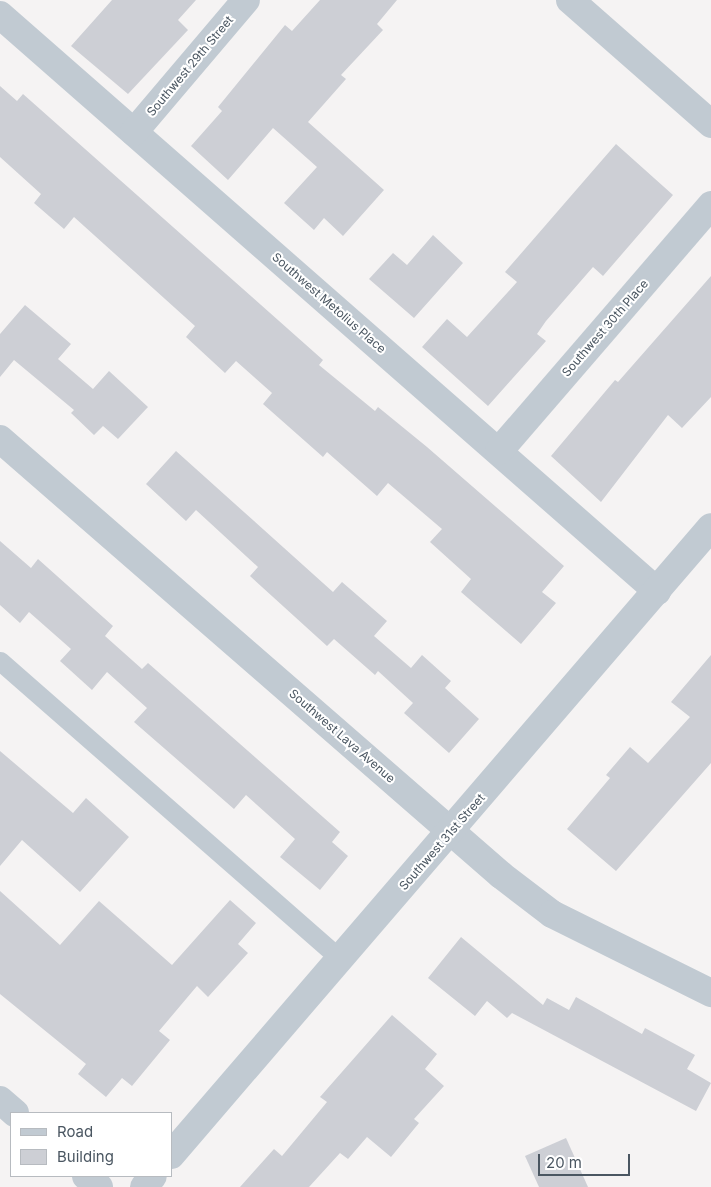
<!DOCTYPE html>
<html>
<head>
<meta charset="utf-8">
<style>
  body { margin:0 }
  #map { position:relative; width:711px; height:1187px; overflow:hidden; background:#f5f3f3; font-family:Inter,sans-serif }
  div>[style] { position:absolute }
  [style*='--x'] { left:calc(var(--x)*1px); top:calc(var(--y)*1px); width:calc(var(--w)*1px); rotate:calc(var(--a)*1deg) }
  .building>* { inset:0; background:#cdcfd5 }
  .service>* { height:19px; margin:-9.5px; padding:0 9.5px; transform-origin:9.5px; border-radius:9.5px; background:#c1cad2 }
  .minor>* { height:28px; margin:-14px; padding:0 14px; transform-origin:14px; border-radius:14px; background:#c1cad2 }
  span { translate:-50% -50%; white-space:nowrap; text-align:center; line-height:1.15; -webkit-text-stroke:4px #fff; paint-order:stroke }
  .street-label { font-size:12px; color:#4a5661 }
  .legend { position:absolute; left:10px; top:1112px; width:162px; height:65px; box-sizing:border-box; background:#fff; border:1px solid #b7bbc0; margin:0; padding:6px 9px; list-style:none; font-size:15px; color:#4a5661 }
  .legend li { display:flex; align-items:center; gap:10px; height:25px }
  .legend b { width:25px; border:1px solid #b7bbc0 }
  .scale { position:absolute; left:538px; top:1154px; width:92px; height:22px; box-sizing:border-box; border:2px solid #4a5661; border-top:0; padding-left:6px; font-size:15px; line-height:18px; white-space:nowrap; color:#4a5661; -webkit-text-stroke:4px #fff; paint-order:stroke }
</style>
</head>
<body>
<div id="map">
  <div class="building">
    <i style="clip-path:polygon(112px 0,196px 0,178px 20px,188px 30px,128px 94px,71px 46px)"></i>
    <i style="clip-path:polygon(320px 0,397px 0,377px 24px,383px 30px,341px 75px,346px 79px,308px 122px,384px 190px,343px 236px,324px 218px,314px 230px,284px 203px,317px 167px,273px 128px,228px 180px,191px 146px,222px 111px,218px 107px,285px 25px,292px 31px)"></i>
    <i style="clip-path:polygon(0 86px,17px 101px,23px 94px,323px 360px,319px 365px,375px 411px,378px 407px,427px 447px,564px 566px,542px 592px,556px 603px,521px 644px,461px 592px,471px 579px,430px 542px,442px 529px,388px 483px,377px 496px,327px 452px,323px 457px,263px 404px,272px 393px,236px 361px,225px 373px,186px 337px,195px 326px,74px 217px,64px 229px,34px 203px,41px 194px,0 157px)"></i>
    <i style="clip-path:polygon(616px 144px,673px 195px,603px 276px,593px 267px,546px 321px,537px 334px,546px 341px,488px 406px,422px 347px,447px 319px,467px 337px,517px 282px,505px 272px)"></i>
    <i style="clip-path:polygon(433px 235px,463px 263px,414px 318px,369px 279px,393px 253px,407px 265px)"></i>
    <i style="clip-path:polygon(711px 276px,711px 397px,682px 428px,668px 415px,601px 502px,551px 456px,615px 380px,618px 382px)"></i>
    <i style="clip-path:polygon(25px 305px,71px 344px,58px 359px,93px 389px,109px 371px,148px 407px,118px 439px,103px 426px,94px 435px,71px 413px,74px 410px,14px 360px,0 377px,0 334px)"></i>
    <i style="clip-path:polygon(176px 451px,333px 592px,342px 582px,387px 621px,374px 636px,411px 668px,422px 655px,451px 681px,445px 688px,479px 719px,449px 753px,404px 713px,413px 703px,378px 671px,375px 675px,334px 639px,327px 646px,250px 576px,258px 567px,196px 510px,186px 521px,146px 484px)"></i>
    <i style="clip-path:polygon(0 541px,31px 568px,38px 559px,113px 626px,105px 636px,142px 669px,148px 663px,340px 832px,332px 842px,348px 856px,320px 890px,280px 857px,295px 839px,246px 795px,234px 809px,134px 722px,147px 708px,107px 672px,92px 690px,60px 661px,71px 649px,29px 612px,20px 623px,0 605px)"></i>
    <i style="clip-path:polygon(711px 655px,711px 763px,616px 871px,567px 829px,610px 778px,606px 775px,630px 747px,648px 763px,690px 717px,671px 702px)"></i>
    <i style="clip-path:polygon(0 751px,73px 813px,86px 798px,129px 837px,80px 892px,22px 840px,0 866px)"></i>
    <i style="clip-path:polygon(0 891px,60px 945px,99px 901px,172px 965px,230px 900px,256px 923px,238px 944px,248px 953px,208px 997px,197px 986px,159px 1031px,170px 1040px,132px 1086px,122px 1078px,106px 1097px,78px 1074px,86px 1064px,0 994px)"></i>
    <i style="clip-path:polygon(461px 937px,543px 1005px,547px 998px,569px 1010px,576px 997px,642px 1034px,645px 1028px,695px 1055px,687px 1069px,711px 1083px,696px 1111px,512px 1013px,507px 1018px,487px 1001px,475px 1016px,428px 978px)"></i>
    <i style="clip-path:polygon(392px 1015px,437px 1054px,425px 1069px,444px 1086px,414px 1119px,419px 1123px,391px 1157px,367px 1137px,348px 1159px,340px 1153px,309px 1187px,240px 1187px,274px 1149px,282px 1156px,327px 1102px,320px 1097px)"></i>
    <i style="clip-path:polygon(566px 1138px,588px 1187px,539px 1187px,525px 1156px)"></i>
  </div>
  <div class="service">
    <i style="--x:0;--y:661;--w:454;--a:41.2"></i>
  </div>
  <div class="minor">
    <i style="--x:570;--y:0;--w:188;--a:41.3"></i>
    <i style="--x:0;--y:15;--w:874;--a:41.24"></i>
    <i style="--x:134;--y:132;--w:173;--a:-49.7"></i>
    <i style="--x:0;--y:439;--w:664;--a:41.03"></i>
    <i style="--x:501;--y:875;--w:64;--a:37.4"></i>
    <i style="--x:552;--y:914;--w:178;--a:26.4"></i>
    <i style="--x:499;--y:451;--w:325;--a:-49.2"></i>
    <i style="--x:0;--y:1100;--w:20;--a:41"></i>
    <i style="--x:171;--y:1155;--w:828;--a:-49.31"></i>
    <i style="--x:86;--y:1176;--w:17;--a:40"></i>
    <i style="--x:144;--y:1187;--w:14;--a:-51"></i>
  </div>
  <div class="street-label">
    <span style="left:190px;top:66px;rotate:-50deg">Southwest 29th Street</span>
    <span style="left:329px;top:303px;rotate:41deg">Southwest Metolius Place</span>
    <span style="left:605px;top:328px;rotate:-49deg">Southwest 30th Place</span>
    <span style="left:342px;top:736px;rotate:41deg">Southwest Lava Avenue</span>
    <span style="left:442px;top:842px;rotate:-49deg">Southwest 31st Street</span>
  </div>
  <ul class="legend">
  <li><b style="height:6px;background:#c1cad2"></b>Road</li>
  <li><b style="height:14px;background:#cdcfd5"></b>Building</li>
  </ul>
  <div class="scale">20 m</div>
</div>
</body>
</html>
